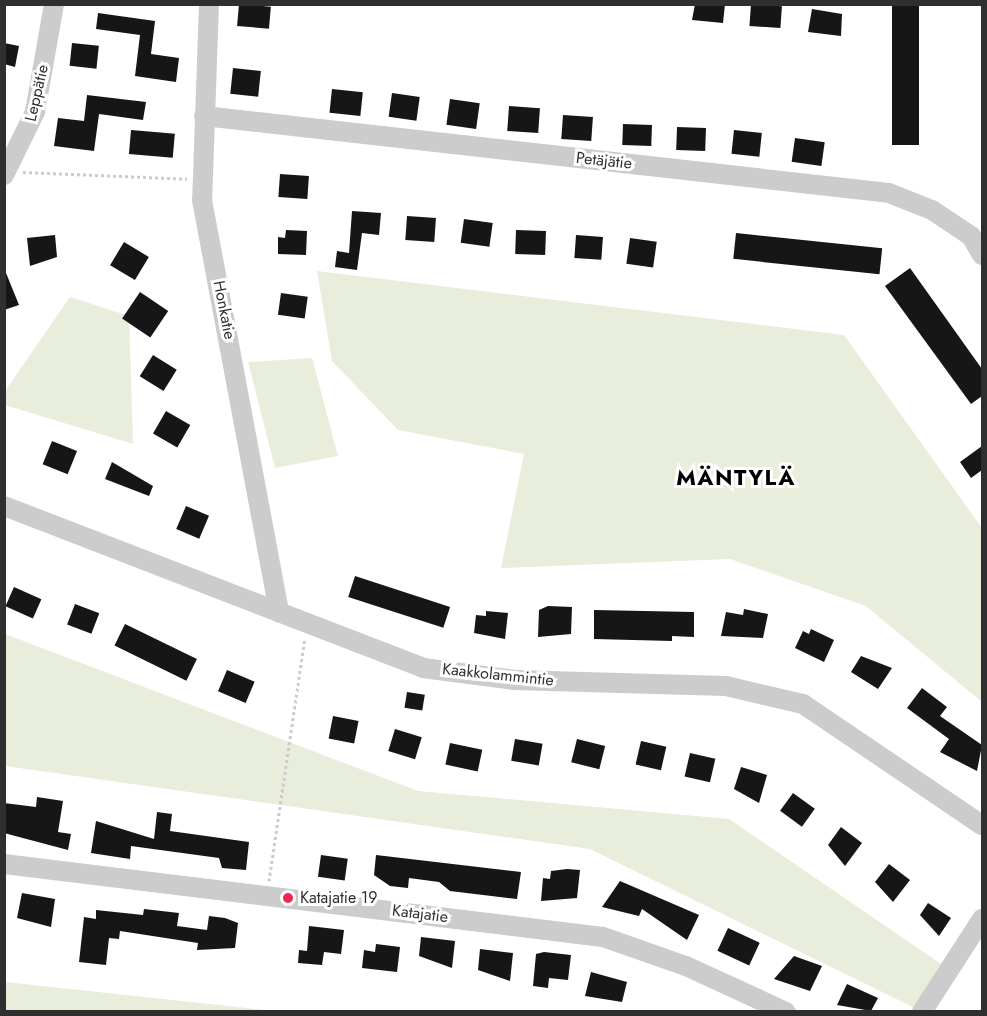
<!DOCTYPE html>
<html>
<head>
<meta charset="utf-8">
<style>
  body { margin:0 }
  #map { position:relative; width:987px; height:1016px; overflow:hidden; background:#fff; font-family:Jost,sans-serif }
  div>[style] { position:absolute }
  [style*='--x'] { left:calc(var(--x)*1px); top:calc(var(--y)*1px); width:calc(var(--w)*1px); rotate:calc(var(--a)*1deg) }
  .green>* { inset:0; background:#e8eddc }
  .building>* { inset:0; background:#161616; transform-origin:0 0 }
  .path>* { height:3px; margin-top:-1.5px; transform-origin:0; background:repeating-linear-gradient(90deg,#ccc 0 3px,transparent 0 6px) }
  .minor>* { height:20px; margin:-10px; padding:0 10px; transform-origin:10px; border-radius:10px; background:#ccc }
  .dots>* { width:16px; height:16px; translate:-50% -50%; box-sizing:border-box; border:3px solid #fff; border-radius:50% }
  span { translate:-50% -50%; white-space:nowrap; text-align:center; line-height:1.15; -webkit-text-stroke:6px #fff; paint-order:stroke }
  .street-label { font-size:16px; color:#2f2f2f }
  .poi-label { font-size:16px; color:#2f2f2f }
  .left { translate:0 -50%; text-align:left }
  .district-label { font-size:22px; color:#000; font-weight:700; letter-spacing:1.5px }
  .frame { position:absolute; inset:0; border:6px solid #2f2f2f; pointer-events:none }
</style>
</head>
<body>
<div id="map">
  <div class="green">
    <i style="clip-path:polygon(317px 271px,844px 335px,982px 528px,982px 702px,866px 606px,730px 559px,501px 568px,524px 454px,398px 430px,332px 361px)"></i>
    <i style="clip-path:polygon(70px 297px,129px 316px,133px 444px,5px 405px,5px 391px)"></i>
    <i style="clip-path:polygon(312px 358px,338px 456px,275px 468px,248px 362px)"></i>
    <i style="clip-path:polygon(5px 634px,418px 791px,729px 819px,941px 964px,915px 1008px,590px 849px,5px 766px)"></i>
    <i style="clip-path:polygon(4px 982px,5px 982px,275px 1011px,5px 1011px)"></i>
  </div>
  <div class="building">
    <i style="left:239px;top:4px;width:32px;height:22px;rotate:5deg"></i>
    <i style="clip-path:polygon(695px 4px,725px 4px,723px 23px,692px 20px)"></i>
    <i style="left:751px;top:4px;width:31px;height:22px;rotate:4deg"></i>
    <i style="left:892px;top:4px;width:27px;height:141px"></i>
    <i style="clip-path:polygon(812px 9px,842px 14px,841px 36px,808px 32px)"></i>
    <i style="clip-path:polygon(98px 13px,155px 21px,151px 54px,179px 58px,176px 82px,135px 76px,140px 35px,96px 29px)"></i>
    <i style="clip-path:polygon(4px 43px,19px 46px,15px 67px,4px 64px)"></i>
    <i style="left:72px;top:43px;width:27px;height:23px;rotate:6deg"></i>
    <i style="left:233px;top:68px;width:28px;height:26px;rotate:6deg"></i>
    <i style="left:332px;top:89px;width:31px;height:24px;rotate:6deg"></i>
    <i style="left:392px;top:93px;width:28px;height:24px;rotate:8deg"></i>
    <i style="clip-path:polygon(87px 95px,146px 102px,143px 120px,99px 114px,94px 151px,54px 146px,58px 118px,84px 121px)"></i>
    <i style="left:450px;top:99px;width:30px;height:26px;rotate:8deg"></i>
    <i style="left:509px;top:106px;width:31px;height:25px;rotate:4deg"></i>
    <i style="left:563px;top:115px;width:30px;height:24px;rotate:4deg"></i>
    <i style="left:623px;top:124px;width:29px;height:21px;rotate:2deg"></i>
    <i style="left:677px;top:127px;width:29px;height:23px;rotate:2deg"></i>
    <i style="left:131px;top:130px;width:44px;height:24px;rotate:5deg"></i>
    <i style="left:734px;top:130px;width:28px;height:24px;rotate:6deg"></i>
    <i style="left:795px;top:138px;width:30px;height:24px;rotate:8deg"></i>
    <i style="left:280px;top:174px;width:29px;height:23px;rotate:4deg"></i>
    <i style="clip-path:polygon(352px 211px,381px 213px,379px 235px,362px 233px,357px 270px,335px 267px,337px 251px,349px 253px)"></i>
    <i style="left:407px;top:216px;width:29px;height:24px;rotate:4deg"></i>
    <i style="left:464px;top:219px;width:29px;height:24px;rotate:8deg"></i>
    <i style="clip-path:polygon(286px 230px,307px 231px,306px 255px,278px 254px,278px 237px,285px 238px)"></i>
    <i style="left:516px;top:230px;width:30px;height:24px;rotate:2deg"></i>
    <i style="left:736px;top:233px;width:147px;height:26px;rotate:6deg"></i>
    <i style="clip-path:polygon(55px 235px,57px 257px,30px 266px,27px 238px)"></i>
    <i style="left:576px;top:235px;width:27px;height:23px;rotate:4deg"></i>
    <i style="left:630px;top:238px;width:27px;height:26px;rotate:8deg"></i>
    <i style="left:124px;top:242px;width:29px;height:27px;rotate:31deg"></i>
    <i style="clip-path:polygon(4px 268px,19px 305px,4px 310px)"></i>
    <i style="clip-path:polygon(910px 268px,982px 369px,982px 396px,971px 404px,885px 286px)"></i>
    <i style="left:140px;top:292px;width:34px;height:32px;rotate:34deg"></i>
    <i style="left:281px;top:293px;width:27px;height:22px;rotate:8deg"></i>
    <i style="left:153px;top:355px;width:28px;height:25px;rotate:32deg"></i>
    <i style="left:166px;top:411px;width:28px;height:26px;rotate:30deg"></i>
    <i style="left:52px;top:441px;width:27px;height:25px;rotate:22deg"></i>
    <i style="clip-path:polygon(982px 446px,982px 470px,971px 478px,960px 462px)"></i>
    <i style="clip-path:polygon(112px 462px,153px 486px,149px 496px,105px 479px)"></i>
    <i style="left:186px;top:506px;width:25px;height:25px;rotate:23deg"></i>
    <i style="left:355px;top:576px;width:100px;height:22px;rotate:18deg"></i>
    <i style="left:14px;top:587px;width:30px;height:21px;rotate:24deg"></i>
    <i style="left:75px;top:604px;width:26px;height:22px;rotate:21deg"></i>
    <i style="clip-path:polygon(548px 606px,572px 607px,571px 634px,538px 637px,539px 610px)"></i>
    <i style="clip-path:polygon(744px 609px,768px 614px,763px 638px,721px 636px,726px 612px,743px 615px)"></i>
    <i style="clip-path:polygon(594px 610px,694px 612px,694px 637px,672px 636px,672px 641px,594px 639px)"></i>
    <i style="clip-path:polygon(486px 611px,508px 613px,505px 639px,474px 633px,476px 615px,486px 616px)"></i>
    <i style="left:125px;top:624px;width:80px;height:24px;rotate:26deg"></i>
    <i style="clip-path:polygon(811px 629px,834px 640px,824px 662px,795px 648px,803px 631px,809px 634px)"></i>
    <i style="clip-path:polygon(861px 656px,892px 668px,878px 689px,851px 672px)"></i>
    <i style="left:227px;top:670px;width:30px;height:23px;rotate:23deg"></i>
    <i style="clip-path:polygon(922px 688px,947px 707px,940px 716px,982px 745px,977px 771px,940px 752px,949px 739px,907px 708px)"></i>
    <i style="left:407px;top:692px;width:18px;height:16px;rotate:9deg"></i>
    <i style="left:333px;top:716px;width:26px;height:23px;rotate:11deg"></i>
    <i style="left:395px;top:729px;width:28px;height:23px;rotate:17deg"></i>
    <i style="left:515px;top:739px;width:28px;height:22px;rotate:10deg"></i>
    <i style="left:577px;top:739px;width:29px;height:24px;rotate:14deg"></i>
    <i style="left:641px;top:741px;width:26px;height:24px;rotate:13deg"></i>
    <i style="left:450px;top:743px;width:33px;height:22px;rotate:12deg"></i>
    <i style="left:690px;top:753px;width:26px;height:24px;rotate:13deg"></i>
    <i style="clip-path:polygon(741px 767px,767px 775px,759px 803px,734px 789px)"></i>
    <i style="left:793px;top:793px;width:27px;height:22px;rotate:36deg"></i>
    <i style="clip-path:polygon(37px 797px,63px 801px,58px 832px,71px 834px,68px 850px,4px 833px,4px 803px,36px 807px)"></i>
    <i style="clip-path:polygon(157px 812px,172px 814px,170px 831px,249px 842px,246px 870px,222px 868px,219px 858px,131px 846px,130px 859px,91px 853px,96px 821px,154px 839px)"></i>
    <i style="clip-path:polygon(841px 827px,862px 843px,845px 866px,828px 845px)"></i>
    <i style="left:321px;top:855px;width:27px;height:22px;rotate:8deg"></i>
    <i style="clip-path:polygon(376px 855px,521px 872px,517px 899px,450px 891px,439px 882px,409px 878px,408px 888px,390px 886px,374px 875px)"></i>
    <i style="clip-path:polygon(889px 864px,910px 880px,893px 902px,875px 882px)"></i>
    <i style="clip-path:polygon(567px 869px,580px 870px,577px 898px,541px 901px,543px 878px,550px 879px,551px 871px)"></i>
    <i style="clip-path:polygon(620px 881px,699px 915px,687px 940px,642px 909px,639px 916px,602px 907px)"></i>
    <i style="clip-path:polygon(22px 893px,55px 899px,51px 927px,17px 918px)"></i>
    <i style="clip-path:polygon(928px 903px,951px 918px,939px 936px,920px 915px)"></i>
    <i style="clip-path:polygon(144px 909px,179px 913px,177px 926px,207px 930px,209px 916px,225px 918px,238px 923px,235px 948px,197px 950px,198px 943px,120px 931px,119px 939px,109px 938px,106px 965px,79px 962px,84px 917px,96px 919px,96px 910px,143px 915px)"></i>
    <i style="clip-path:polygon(309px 926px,344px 930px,341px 954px,324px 952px,322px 965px,298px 963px,299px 950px,307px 951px)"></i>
    <i style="left:728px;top:928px;width:35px;height:25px;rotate:25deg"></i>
    <i style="clip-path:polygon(421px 937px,455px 941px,452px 968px,419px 956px)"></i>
    <i style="clip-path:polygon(376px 944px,400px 947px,397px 972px,362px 968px,364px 950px,375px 952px)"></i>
    <i style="clip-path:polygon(480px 949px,513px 953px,510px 981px,478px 970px)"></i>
    <i style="clip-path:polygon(544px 952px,571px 955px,568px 980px,549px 978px,548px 988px,533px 986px,536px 954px)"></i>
    <i style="clip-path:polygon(794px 956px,822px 966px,810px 991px,774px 979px)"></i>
    <i style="clip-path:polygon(591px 972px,627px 982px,622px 1002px,585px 996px)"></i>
    <i style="clip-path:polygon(847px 984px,878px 998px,871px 1011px,837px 1005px)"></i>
  </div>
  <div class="path">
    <i style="--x:23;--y:172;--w:164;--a:2.4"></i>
    <i style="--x:269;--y:881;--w:246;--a:-81.6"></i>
  </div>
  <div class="minor">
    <i style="--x:209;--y:4;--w:196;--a:92"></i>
    <i style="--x:202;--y:200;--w:420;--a:79.4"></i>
    <i style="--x:204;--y:116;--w:689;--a:6.41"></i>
    <i style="--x:889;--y:193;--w:46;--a:21.6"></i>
    <i style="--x:932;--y:210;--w:47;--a:33.7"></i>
    <i style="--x:971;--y:236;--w:22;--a:60"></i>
    <i style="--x:4;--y:175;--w:70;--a:-63.8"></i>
    <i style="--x:35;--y:112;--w:110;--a:-80"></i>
    <i style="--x:4;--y:506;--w:449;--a:21.1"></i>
    <i style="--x:423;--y:668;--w:92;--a:7.5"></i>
    <i style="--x:514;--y:680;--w:212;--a:1.6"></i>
    <i style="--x:726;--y:686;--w:79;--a:13.2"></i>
    <i style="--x:803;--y:704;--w:216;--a:34.1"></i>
    <i style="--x:4;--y:864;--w:603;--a:6.95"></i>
    <i style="--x:603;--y:937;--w:88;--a:19.3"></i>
    <i style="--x:686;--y:966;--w:110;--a:24.7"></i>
    <i style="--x:922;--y:1012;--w:111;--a:-57.2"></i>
  </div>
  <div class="dots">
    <i style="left:288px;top:898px;background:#f22451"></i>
  </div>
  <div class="street-label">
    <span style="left:37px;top:93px;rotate:-77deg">Leppätie</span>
    <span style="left:604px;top:161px;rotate:6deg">Petäjätie</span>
    <span style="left:224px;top:310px;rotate:79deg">Honkatie</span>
    <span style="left:498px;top:675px;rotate:6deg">Kaakkolammintie</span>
    <span style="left:420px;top:914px;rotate:7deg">Katajatie</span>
  </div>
  <div class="poi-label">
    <span class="left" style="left:300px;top:898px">Katajatie 19</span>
  </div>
  <div class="district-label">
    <span style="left:736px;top:478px">MÄNTYLÄ</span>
  </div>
  <div class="frame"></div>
</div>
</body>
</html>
